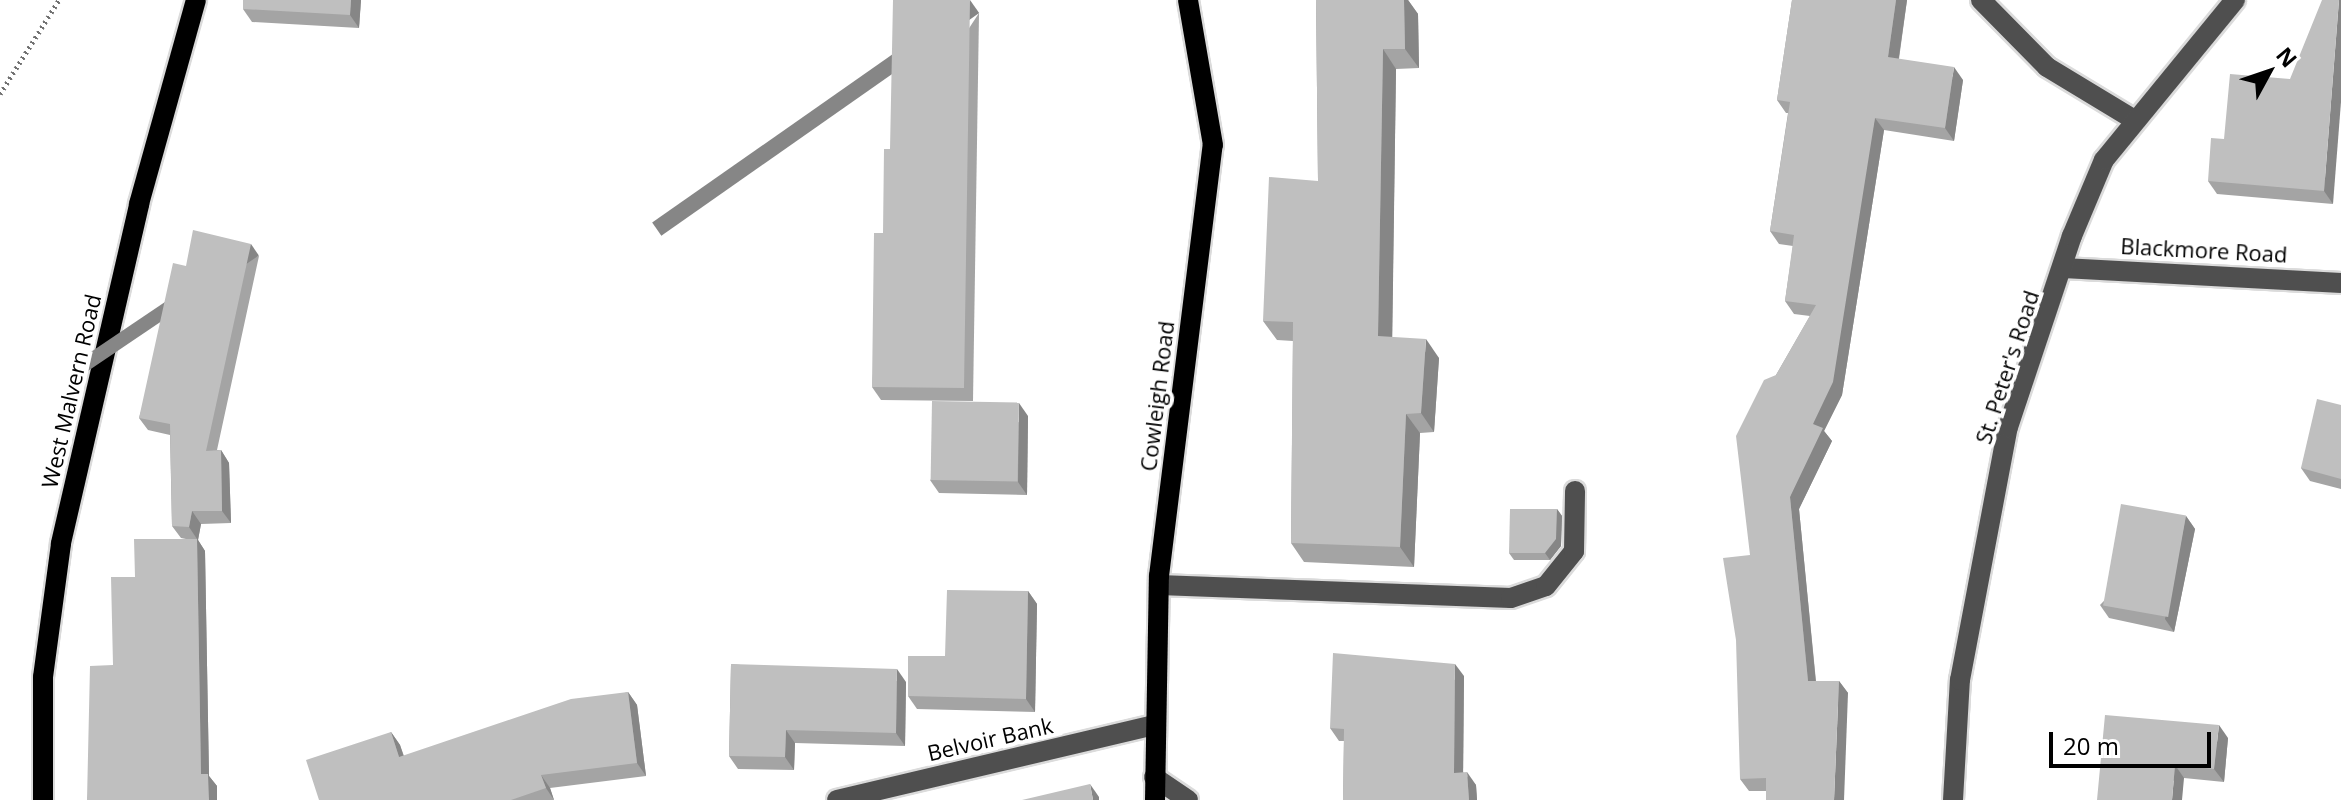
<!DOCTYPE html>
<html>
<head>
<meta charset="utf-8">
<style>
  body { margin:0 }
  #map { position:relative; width:2341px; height:800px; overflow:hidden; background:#fff; font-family:"Open Sans",sans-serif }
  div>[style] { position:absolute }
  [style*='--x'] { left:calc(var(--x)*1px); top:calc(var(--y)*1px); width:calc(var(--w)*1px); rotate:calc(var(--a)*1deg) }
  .path>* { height:5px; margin-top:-2.5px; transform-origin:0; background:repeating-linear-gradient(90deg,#717171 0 2px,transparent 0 6px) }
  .roads { filter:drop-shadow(2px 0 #dbdbdb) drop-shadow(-2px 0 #dbdbdb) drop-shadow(0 2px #dbdbdb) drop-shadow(0 -2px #dbdbdb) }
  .minor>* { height:20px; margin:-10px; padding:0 10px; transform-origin:10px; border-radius:10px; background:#4f4f4f }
  .major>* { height:20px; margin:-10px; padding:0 10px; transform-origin:10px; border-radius:10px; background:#000 }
  .wall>* { inset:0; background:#a4a4a4 }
  .shaded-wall>* { inset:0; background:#868686; transform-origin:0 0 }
  .building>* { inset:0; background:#bfbfbf; transform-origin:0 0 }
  span { translate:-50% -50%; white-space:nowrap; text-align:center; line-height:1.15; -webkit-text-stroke:8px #fff; paint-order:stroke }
  .street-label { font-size:22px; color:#000 }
  .north { position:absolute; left:2229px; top:32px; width:80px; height:80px; -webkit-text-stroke:6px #fff; paint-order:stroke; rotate:50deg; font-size:22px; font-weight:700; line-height:32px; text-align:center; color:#000 }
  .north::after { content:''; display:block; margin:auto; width:28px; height:36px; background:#000; clip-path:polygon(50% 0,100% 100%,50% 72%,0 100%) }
  .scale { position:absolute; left:2049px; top:732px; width:162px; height:36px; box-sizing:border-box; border:4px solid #000; border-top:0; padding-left:10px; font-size:24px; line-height:28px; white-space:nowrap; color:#000; -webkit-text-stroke:6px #fff; paint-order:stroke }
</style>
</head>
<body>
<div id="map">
  <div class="path">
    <i style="--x:0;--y:94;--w:111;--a:-57.9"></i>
  </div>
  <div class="roads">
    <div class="minor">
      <i style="--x:1981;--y:0;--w:94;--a:45.4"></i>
      <i style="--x:2047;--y:67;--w:100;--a:31.2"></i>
      <i style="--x:2064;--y:268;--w:277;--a:3.1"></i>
      <i style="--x:1159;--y:585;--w:352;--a:2.1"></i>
      <i style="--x:1511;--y:598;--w:37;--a:-19"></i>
      <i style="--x:1546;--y:586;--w:45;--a:-51.3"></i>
      <i style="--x:1574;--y:551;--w:60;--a:-89"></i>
      <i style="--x:1154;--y:777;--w:41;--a:34.1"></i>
      <i style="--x:837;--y:800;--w:326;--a:-13.3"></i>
      <i style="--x:1953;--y:800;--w:120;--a:-86.7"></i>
      <i style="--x:1960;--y:680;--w:258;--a:-79.3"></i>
      <i style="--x:2008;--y:427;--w:201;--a:-71.5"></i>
      <i style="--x:2072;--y:236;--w:82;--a:-67.2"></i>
      <i style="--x:2104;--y:160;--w:207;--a:-50.7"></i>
    </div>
    <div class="major">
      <i style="--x:43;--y:800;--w:123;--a:-90"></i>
      <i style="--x:43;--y:677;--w:135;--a:-82.3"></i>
      <i style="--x:61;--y:543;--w:348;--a:-77"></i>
      <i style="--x:139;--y:204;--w:212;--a:-74.4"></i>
      <i style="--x:1155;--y:800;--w:224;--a:-89"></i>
      <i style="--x:1159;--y:576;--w:434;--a:-82.9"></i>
      <i style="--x:1213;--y:145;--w:147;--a:-99.8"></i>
    </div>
  </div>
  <div class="wall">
    <i style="clip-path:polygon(243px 0,361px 0,359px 28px,252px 22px,243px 9px)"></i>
    <i style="clip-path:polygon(1316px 0,1408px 0,1418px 14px,1419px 68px,1396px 69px,1392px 337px,1439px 358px,1434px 432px,1420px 433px,1414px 567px,1304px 562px,1291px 543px,1293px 341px,1277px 340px,1263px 321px,1318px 181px)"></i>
    <i style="clip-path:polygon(1792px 0,1907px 0,1899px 59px,1963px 80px,1954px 141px,1884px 130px,1842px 395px,1824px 431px,1832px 441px,1799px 509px,1816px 681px,1839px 681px,1848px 693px,1766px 791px,1749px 791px,1740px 779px,1750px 555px,1776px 375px,1810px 316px,1794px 314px,1785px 301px,1793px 246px,1779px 244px,1770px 231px,1788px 113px,1786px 113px,1777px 100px)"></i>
    <i style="clip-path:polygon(979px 13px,973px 401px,881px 400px,872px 387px,890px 149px)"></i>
    <i style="clip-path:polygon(2290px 79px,2333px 204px,2217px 194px,2208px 181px)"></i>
    <i style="clip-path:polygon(259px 256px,217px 450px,221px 450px,229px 463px,231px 523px,201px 524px,198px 540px,205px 551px,209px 776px,217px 786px,217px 800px,87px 800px,113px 665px,135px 577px,186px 539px,181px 538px,172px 526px,170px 435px,148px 430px,139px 418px,186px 266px)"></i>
    <i style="clip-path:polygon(2341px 405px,2341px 489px,2310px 481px,2301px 468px)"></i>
    <i style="clip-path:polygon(1028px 416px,1027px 495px,939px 493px,930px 480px)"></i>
    <i style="clip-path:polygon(1557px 509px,1562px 516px,1561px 546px,1550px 560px,1514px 560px,1509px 553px)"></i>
    <i style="clip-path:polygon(2186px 516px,2195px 529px,2174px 632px,2109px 618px,2100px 605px)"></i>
    <i style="clip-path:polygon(1028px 591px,1037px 604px,1035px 712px,917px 709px,908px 696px,945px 656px)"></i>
    <i style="clip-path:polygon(731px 664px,906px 682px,905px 746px,795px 743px,794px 770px,738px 769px,729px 756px)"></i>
    <i style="clip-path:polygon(1464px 676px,1463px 772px,1476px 785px,1477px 800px,1343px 800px,1344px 741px,1339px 741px,1330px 728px)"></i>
    <i style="clip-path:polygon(628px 692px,637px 705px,646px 776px,550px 788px,554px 800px,319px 800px,391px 732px,400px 745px,404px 756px)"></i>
    <i style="clip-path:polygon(2228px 738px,2224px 782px,2184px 778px,2097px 800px)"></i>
  </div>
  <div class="shaded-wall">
    <i style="clip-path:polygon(351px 0,361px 0,359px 28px,350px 15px)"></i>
    <i style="left:970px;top:0;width:16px;height:388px;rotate:55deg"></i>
    <i style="clip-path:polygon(1404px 0,1408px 0,1418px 14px,1419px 68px,1405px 49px)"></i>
    <i style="clip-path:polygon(1896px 0,1907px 0,1897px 70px,1888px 57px)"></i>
    <i style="clip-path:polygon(2339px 0,2341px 0,2341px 102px,2333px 204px,2324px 191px)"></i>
    <i style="clip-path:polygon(1383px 49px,1396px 69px,1392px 356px,1378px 336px)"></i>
    <i style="clip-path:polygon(1954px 67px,1963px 80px,1954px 141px,1945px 128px)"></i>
    <i style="clip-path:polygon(1875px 118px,1884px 130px,1842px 395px,1824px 431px,1832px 441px,1799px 509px,1817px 694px,1808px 681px,1790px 497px,1813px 424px)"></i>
    <i style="left:251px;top:244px;width:14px;height:212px;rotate:56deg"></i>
    <i style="clip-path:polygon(1426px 339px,1439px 358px,1434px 432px,1421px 413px)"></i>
    <i style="clip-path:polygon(1019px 403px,1028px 416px,1027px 495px,1018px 482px)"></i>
    <i style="clip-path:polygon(1406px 414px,1420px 433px,1414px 567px,1400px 547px)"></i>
    <i style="clip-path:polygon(221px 450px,229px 463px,231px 523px,222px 511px)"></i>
    <i style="clip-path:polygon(1557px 509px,1562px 516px,1561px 546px,1550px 560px,1545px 553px)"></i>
    <i style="clip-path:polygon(192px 511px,201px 524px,198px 540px,205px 551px,209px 776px,217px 786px,217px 800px,209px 800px,201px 774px,197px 539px,189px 527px)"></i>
    <i style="clip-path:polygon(2186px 516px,2195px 529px,2174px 632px,2165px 619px)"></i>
    <i style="clip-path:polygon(1028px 591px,1037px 604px,1035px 712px,1026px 699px)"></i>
    <i style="clip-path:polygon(1455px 664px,1464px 676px,1463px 786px,1454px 773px)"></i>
    <i style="clip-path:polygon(897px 669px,906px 682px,905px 746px,896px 733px)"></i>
    <i style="clip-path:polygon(1839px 681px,1848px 693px,1844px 800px,1834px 800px)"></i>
    <i style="clip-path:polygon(628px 692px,637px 705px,646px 776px,637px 763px)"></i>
    <i style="clip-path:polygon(2219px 725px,2228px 738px,2224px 782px,2214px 769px)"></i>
    <i style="clip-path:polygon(786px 730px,795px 743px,794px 770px,785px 757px)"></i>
    <i style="clip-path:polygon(391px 732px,400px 745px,408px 770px,399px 757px)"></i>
    <i style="clip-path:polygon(2175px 765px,2184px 778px,2182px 800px,2172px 800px)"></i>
    <i style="clip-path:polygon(1467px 772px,1476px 785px,1477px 800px,1469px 800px)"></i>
    <i style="clip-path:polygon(541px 775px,550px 788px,554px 800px,546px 788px)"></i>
    <i style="clip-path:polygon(1090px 784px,1099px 797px,1099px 800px,1093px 800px)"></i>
  </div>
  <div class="building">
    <i style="clip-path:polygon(243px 0,351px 0,350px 15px,243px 9px)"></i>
    <i style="clip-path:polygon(893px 0,970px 0,964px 388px,872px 387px,874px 233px,883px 233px,884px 149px,890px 149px)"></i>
    <i style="clip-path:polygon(1316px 0,1404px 0,1405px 49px,1383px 49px,1378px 336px,1426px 339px,1421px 413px,1406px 414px,1400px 547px,1291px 543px,1293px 322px,1263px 321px,1269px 177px,1318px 181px)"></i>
    <i style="clip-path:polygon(1792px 0,1896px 0,1888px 57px,1954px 67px,1945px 128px,1875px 118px,1833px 382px,1813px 424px,1823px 428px,1790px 497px,1808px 681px,1839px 681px,1834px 800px,1766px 800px,1766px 778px,1740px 779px,1736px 640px,1723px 558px,1750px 555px,1736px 436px,1764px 380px,1776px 375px,1816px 305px,1785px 301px,1794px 235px,1770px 231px,1790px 102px,1777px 100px)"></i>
    <i style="clip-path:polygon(2322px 0,2339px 0,2324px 191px,2208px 181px,2211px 138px,2224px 139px,2230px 74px,2290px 79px)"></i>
    <i style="clip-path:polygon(193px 230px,251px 244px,206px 451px,221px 450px,222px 511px,192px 511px,189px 527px,172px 526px,170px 424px,139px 418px,173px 263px,186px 266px)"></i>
    <i style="clip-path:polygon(2317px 399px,2341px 405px,2341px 479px,2301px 468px)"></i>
    <i style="left:932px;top:401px;width:87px;height:79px;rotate:1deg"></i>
    <i style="left:2121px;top:504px;width:66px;height:103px;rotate:10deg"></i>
    <i style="clip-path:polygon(1510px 509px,1557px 509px,1556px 539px,1545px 553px,1509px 553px)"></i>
    <i style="clip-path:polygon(134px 539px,197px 539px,201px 774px,208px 774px,209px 800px,87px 800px,90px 666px,113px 665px,111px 577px,135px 577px)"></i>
    <i style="clip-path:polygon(947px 590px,1028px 591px,1026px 699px,908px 696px,908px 656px,945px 656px)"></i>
    <i style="clip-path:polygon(1333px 653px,1455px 664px,1454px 773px,1467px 772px,1469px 800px,1343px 800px,1344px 729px,1330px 728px)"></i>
    <i style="clip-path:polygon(731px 664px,897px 669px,896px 733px,786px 730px,785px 757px,729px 756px)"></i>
    <i style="clip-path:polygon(628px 692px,637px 763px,541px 775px,546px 788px,511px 800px,319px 800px,306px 760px,391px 732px,399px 757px,571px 699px)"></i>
    <i style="clip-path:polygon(2105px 715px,2219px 725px,2214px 769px,2175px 765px,2172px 800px,2097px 800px)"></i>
    <i style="clip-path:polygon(1090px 784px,1093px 800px,1022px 800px)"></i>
  </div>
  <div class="street-label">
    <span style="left:2204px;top:250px;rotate:3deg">Blackmore Road</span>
    <span style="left:2007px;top:367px;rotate:-72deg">St. Peter's Road</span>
    <span style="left:71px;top:391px;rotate:-77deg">West Malvern Road</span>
    <span style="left:1157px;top:396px;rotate:-83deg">Cowleigh Road</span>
    <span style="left:990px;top:739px;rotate:-13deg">Belvoir Bank</span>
  </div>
  <div class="north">N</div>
  <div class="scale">20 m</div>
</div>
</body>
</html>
